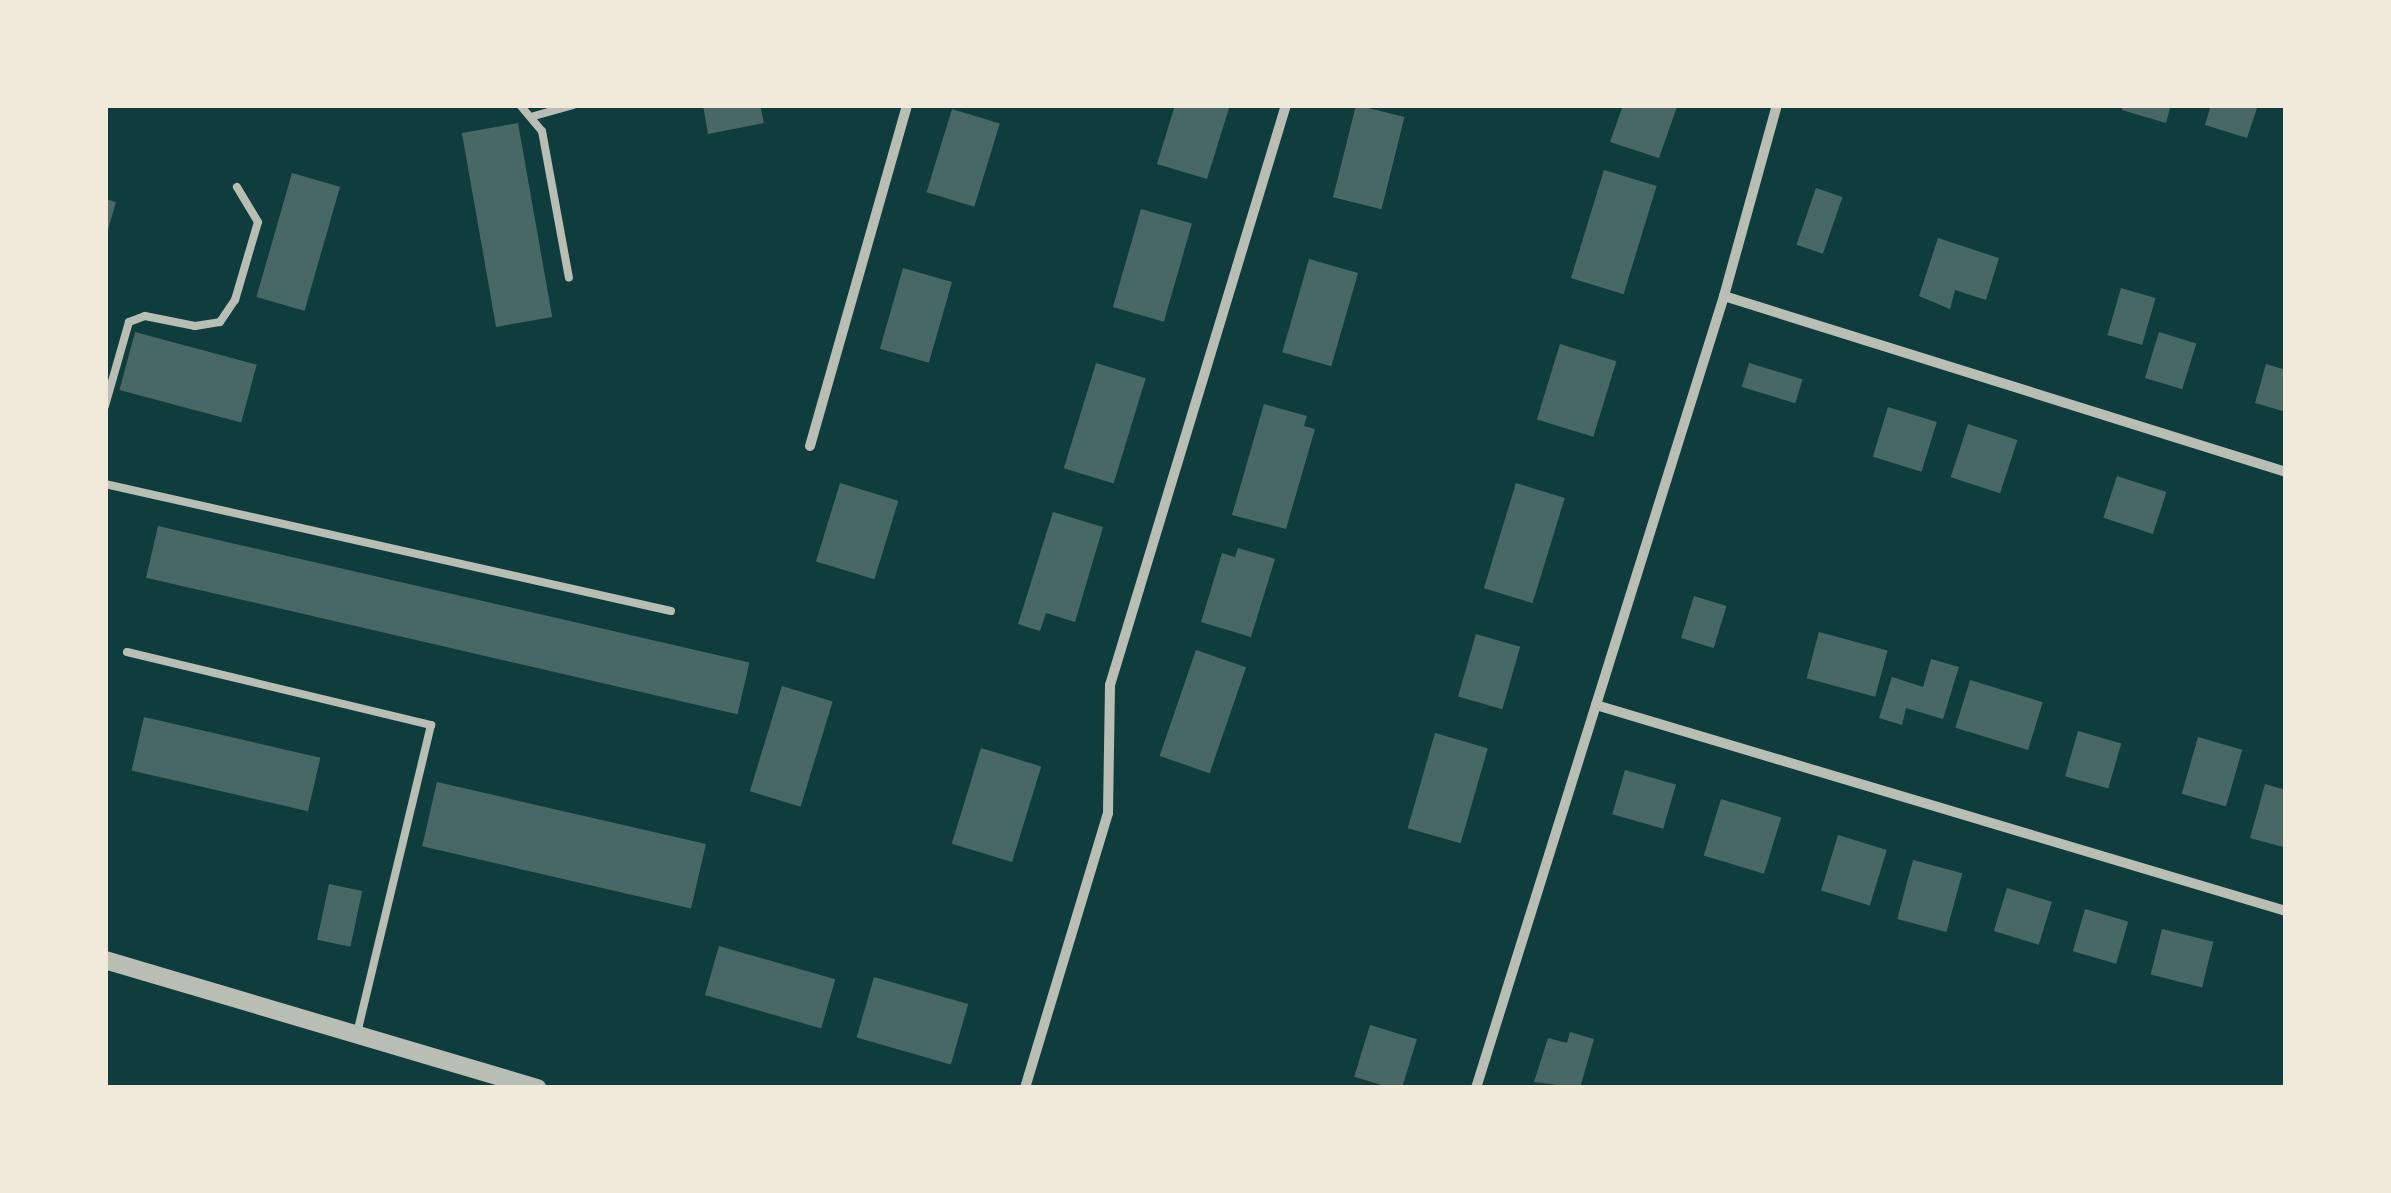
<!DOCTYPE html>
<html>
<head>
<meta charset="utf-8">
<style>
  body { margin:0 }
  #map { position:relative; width:2391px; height:1193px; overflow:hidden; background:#0f3d3e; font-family:Barlow,sans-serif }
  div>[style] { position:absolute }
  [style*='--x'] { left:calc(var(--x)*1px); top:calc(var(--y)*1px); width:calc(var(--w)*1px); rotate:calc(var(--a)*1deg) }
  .building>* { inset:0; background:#486865; transform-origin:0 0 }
  .service>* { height:8px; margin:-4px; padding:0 4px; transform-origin:4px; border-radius:4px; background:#b8beb3 }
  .minor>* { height:10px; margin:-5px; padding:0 5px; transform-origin:5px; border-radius:5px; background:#b8beb3 }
  .tertiary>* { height:18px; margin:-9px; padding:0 9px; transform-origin:9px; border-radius:9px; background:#b8beb3 }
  span { translate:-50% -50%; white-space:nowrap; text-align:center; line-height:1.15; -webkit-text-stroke:8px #f1e9da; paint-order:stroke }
  .frame { position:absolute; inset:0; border:108px solid #f1e9da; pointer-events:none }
</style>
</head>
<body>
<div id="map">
  <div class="building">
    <i style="clip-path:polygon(703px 105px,760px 105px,764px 123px,708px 134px)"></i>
    <i style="clip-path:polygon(1175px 105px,1230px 105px,1207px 179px,1157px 164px)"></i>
    <i style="left:1356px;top:105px;width:50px;height:95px;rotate:14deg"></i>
    <i style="clip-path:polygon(1623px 105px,1677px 107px,1659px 158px,1610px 142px)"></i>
    <i style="clip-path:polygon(2123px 105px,2171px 105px,2166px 123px,2122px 110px)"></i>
    <i style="clip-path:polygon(2211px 105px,2258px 105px,2247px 138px,2205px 125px)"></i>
    <i style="left:952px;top:109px;width:50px;height:87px;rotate:17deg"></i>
    <i style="left:518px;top:123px;width:197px;height:57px;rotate:80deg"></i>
    <i style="left:1604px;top:170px;width:55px;height:113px;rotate:17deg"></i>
    <i style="left:292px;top:173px;width:50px;height:129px;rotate:16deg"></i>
    <i style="left:1816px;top:188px;width:28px;height:60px;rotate:19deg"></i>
    <i style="clip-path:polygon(105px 199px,116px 202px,106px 237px,105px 237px)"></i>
    <i style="left:1141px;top:209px;width:53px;height:102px;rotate:16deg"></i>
    <i style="clip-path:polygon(1938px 238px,1999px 258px,1986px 300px,1955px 290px,1950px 309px,1919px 296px)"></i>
    <i style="left:1309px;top:259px;width:51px;height:97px;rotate:16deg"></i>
    <i style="left:903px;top:268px;width:51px;height:84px;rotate:16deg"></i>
    <i style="left:2121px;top:288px;width:36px;height:49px;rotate:16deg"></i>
    <i style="left:135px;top:332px;width:126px;height:60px;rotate:15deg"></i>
    <i style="left:2159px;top:332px;width:39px;height:48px;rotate:17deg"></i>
    <i style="left:1560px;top:344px;width:59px;height:79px;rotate:17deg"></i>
    <i style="left:1096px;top:363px;width:52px;height:110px;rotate:17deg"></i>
    <i style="left:1749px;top:363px;width:56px;height:25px;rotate:17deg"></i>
    <i style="clip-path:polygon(2266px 364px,2286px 370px,2286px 412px,2255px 403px)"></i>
    <i style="clip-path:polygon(1264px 404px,1307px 416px,1304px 426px,1315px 429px,1286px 529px,1232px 515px)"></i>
    <i style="left:1888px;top:407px;width:51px;height:52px;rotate:17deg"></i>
    <i style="left:1968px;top:424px;width:52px;height:56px;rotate:18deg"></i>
    <i style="left:2117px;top:476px;width:52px;height:44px;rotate:18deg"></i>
    <i style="left:840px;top:483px;width:61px;height:82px;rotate:17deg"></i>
    <i style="left:1516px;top:483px;width:51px;height:110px;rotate:17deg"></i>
    <i style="clip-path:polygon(1053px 512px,1103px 527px,1075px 622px,1046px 613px,1040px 631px,1018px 624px)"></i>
    <i style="left:158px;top:526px;width:607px;height:53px;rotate:13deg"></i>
    <i style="clip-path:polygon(1238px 548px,1275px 559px,1251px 637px,1201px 622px,1222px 553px,1235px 557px)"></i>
    <i style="left:1694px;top:596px;width:34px;height:44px;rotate:17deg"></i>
    <i style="left:1819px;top:632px;width:71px;height:48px;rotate:15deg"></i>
    <i style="left:1476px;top:634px;width:46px;height:65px;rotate:16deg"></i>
    <i style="left:1196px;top:650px;width:53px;height:112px;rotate:19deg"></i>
    <i style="clip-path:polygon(1931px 659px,1959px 667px,1943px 719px,1906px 708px,1902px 725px,1879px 718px,1892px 677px,1923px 687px)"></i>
    <i style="left:1970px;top:680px;width:76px;height:50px;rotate:17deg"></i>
    <i style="left:782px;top:686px;width:53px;height:110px;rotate:17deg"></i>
    <i style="left:144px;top:717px;width:181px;height:55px;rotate:13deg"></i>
    <i style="left:2078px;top:731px;width:45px;height:47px;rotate:16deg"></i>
    <i style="left:1435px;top:733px;width:55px;height:99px;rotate:16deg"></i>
    <i style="left:2198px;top:737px;width:46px;height:59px;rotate:16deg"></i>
    <i style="left:981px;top:748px;width:63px;height:100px;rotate:17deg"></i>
    <i style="left:1625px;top:770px;width:53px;height:46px;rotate:16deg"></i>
    <i style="left:437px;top:782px;width:276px;height:66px;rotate:13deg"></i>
    <i style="clip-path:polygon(2265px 784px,2286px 790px,2283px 847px,2250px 838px)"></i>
    <i style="left:1721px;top:799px;width:63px;height:59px;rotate:17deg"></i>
    <i style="left:1838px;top:835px;width:51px;height:58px;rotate:17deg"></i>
    <i style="left:1913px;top:860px;width:51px;height:61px;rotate:15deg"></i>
    <i style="left:329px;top:884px;width:34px;height:57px;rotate:12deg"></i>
    <i style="left:2007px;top:888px;width:47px;height:45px;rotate:17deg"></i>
    <i style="left:2085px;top:909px;width:45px;height:44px;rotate:16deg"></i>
    <i style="left:2162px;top:929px;width:53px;height:47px;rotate:14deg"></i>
    <i style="left:719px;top:946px;width:121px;height:51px;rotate:16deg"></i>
    <i style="left:874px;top:977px;width:98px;height:63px;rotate:16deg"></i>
    <i style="left:1370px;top:1025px;width:49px;height:54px;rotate:17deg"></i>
    <i style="clip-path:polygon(1570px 1032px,1594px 1039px,1580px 1088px,1534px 1082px,1548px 1038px,1567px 1043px)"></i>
  </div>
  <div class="service">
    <i style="--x:520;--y:105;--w:34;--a:50"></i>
    <i style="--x:542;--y:131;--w:149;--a:79.6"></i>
    <i style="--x:534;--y:116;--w:41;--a:-15.8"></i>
    <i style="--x:105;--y:406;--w:87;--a:-74.1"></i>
    <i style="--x:129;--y:322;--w:17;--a:-21"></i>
    <i style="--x:145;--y:316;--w:51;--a:11.3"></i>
    <i style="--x:195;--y:326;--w:25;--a:-9"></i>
    <i style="--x:220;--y:322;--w:27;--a:-56"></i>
    <i style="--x:235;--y:300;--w:81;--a:-73.6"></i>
    <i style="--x:258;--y:222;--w:41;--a:-121"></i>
    <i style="--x:105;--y:484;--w:580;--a:12.65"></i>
    <i style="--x:127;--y:652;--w:313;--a:13.5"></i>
    <i style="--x:431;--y:725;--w:318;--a:103.5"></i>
  </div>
  <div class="minor">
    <i style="--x:1724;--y:296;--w:589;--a:17.39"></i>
    <i style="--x:810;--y:446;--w:355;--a:-74.1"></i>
    <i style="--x:1596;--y:705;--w:720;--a:16.62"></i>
    <i style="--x:1025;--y:1088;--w:287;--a:-73.2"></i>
    <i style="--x:1108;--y:813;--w:128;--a:-89.1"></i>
    <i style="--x:1110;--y:685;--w:606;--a:-73.12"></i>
    <i style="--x:1476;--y:1088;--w:830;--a:-72.61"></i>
    <i style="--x:1724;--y:296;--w:198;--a:-74.5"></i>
  </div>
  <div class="tertiary">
    <i style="--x:105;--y:960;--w:451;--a:16.5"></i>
  </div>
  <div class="frame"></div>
</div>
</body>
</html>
